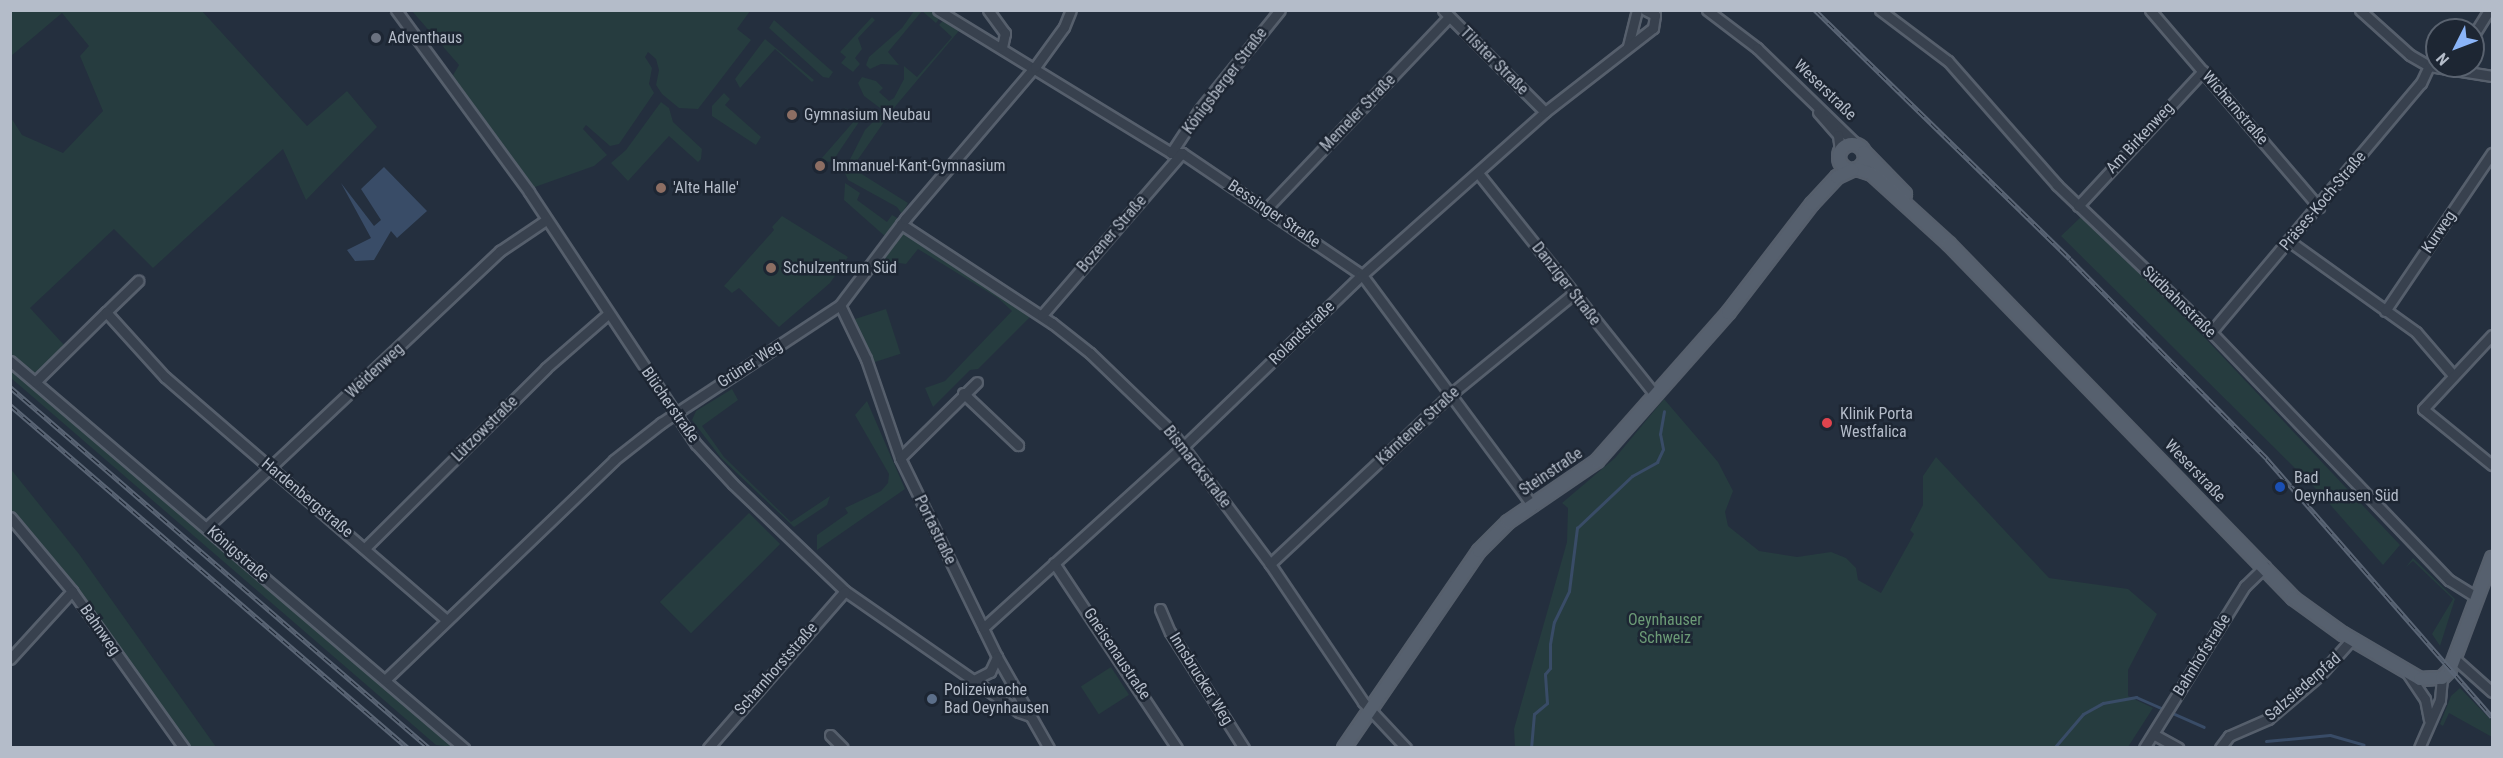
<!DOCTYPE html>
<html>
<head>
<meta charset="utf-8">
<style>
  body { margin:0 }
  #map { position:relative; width:2503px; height:758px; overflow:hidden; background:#242f3e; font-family:"Roboto Condensed",sans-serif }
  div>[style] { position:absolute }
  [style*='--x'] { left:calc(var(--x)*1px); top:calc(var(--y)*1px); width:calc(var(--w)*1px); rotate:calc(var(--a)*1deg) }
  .green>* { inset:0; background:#263c3f; transform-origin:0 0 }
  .water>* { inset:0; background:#394c67 }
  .stream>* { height:3px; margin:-1.5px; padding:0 1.5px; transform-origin:1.5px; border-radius:1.5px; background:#394c67 }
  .roads { filter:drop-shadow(2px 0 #565f6c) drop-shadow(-2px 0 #565f6c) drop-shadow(0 2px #565f6c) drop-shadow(0 -2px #565f6c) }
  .minor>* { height:9px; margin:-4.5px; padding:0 4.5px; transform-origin:4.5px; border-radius:4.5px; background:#38414e }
  .major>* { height:12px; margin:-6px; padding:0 6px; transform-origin:6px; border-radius:6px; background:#56606e }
  .major>.ring { margin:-6px; padding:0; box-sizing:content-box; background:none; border:12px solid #56606e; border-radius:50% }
  .rail>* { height:5px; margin-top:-2.5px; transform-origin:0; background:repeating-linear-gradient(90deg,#1d2633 0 9px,#5a6575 0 18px); box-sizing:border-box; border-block:2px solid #5a6575 }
  .dots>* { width:16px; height:16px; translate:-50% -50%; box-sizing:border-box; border:3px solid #1d2633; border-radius:50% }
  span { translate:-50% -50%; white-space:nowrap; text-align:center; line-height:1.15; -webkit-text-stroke:5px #1d2633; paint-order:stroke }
  .poi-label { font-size:16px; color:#b4bcc9 }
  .left { translate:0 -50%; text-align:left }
  .street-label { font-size:16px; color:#b4bcc9 }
  .park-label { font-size:16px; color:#6b9a76 }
  .frame { position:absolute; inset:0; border:12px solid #b4bcc9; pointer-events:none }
  .north { position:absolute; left:2425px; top:18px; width:60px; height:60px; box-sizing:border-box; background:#1d2633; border:2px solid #59626f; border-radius:50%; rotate:228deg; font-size:16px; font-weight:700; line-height:24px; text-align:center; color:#b4bcc9 }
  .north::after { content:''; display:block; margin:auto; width:21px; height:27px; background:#8ab4f8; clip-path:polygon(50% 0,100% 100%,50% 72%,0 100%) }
</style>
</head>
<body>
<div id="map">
  <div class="green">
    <i style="clip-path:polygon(201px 10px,307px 126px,347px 91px,377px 127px,306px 200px,283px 149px,153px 268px,114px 229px,30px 308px,64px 345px,28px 382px,453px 747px,436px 745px,11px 378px,10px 116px,22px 135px,63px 153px,103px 111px,80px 56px,89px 46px,62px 13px,11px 56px,11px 11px)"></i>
    <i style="clip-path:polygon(412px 11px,750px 11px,737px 29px,751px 40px,698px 109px,679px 108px,662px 94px,656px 85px,659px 70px,656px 59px,648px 52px,645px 57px,652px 68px,649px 84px,654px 93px,619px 144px,610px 146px,586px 125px,583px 129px,607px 155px,594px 166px,532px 188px,452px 77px,459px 65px)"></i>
    <i style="clip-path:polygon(914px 11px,931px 11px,939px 19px,936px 23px,922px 11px,888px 52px,899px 65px,881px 64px,870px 69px,866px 65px,869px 57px,902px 28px)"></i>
    <i style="clip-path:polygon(872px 17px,875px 20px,858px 38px,862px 49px,855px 58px,860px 64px,853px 72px,841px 63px,846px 57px,840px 52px)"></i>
    <i style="clip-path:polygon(946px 17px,963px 26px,893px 109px,852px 168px,908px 203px,902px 214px,897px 207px,848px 180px,844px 171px,865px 130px,884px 111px,864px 96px,858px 83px,862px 77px,876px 81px,883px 88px,879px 92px,889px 101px,894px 98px,904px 79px,904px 66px,917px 77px,952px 37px,939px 25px)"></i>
    <i style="clip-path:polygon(774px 20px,833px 72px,829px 78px,823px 77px,769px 28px)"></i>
    <i style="clip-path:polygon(765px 39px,814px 80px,812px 82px,775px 49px,740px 88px,735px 79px)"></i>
    <i style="clip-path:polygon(724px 93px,730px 99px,725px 105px,761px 137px,756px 145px,712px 116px,712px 106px)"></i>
    <i style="clip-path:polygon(661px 102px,669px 108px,673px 122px,702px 149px,701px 159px,698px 162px,669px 136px,628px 181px,611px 163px,626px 150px)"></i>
    <i style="clip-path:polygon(844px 107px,859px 117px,859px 122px,832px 162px,824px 161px,821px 159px,855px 120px)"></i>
    <i style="clip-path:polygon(845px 183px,860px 193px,857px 200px,887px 222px,892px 215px,899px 219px,887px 238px,844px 200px)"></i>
    <i style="clip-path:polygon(782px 216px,848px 257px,830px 283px,779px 327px,739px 288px,732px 293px,724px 286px,774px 230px,772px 227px)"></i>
    <i style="clip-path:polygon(2082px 216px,2206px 339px,2400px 545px,2383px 565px,2320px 493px,2061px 236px)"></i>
    <i style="clip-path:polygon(903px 228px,1031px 316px,978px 369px,970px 370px,933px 407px,925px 388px,945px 381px,1012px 311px,998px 298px,918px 249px,906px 264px,877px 260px)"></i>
    <i style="left:886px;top:309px;width:47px;height:35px;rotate:72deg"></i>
    <i style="clip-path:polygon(732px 389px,738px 400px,702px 426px,724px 457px,791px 522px,830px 496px,827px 505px,794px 527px,721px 458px,692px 420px,696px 411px)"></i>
    <i style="clip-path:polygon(1664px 399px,1718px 462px,1733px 491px,1725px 512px,1728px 526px,1759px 551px,1797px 557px,1831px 552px,1846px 558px,1856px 568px,1858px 580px,1881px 593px,1914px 534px,1910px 530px,1923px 505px,1923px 476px,1936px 457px,2049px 578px,2128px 589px,2157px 614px,2128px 670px,2128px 696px,2153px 708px,2128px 747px,1515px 747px,1514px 729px,1567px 542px,1568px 508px,1562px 503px,1615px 458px)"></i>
    <i style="clip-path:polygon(867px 401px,905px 489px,817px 550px,817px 535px,848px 513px,845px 508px,881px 491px,888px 483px,889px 474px,855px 415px)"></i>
    <i style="clip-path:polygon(10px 468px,79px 554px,216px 747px,190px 747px,11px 511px)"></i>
    <i style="left:749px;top:513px;width:44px;height:126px;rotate:45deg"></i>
    <i style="clip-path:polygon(2413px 558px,2455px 599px,2440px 646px,2432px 634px,2453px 599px,2413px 561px,2406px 567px)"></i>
    <i style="left:1111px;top:667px;width:33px;height:36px;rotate:57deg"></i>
    <i style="clip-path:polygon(2460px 688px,2492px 721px,2492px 737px,2449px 713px,2443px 726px,2440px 724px,2451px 696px)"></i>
  </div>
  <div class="water">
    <i style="clip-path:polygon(384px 167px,427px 211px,397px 238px,391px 231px,374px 260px,355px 261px,347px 250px,371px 238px,341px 183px,374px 226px,381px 220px,361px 189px)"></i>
  </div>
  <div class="stream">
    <i style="--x:2266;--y:741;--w:64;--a:-5.4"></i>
    <i style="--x:2330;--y:735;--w:35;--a:16"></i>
    <i style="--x:1531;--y:748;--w:34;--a:-85"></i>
    <i style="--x:1534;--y:714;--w:17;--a:-40"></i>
    <i style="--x:1547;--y:703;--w:29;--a:-94"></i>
    <i style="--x:1545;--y:674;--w:8;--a:-50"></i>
    <i style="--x:1550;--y:668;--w:24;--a:-90"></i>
    <i style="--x:1550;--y:644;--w:22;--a:-80"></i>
    <i style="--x:1554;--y:622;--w:34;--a:-64"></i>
    <i style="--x:1569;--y:591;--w:64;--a:-82.8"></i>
    <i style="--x:1577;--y:528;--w:76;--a:-43.4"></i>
    <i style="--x:1632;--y:476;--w:29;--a:-29"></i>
    <i style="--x:1657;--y:462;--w:14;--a:-65"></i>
    <i style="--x:1663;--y:449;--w:15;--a:-101"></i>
    <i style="--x:1660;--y:434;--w:23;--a:-80"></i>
    <i style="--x:2054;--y:748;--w:45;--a:-49.5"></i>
    <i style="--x:2083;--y:714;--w:23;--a:-29"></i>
    <i style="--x:2103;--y:703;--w:34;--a:-10"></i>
    <i style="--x:2136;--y:697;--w:74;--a:23.8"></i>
  </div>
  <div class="roads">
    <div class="minor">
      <i style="--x:396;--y:10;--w:225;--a:53.8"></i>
      <i style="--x:529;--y:192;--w:302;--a:56.5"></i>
      <i style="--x:696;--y:444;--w:54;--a:47.2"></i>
      <i style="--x:733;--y:484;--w:155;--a:43.7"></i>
      <i style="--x:845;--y:591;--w:212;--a:34.8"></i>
      <i style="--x:1019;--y:712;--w:12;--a:20"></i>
      <i style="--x:938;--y:10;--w:273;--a:31.5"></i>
      <i style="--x:1171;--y:153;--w:11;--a:0"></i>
      <i style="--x:1182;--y:153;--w:217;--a:34.1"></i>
      <i style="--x:1362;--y:275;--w:287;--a:53.5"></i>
      <i style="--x:988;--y:10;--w:29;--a:54"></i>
      <i style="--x:1005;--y:33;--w:14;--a:102"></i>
      <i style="--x:1443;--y:10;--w:144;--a:45"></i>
      <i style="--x:1707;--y:10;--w:63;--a:37.2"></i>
      <i style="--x:1757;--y:48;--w:139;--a:44.1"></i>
      <i style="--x:1880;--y:10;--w:85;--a:36.9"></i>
      <i style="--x:1948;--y:61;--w:165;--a:48.7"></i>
      <i style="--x:2057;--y:185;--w:213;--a:43.7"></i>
      <i style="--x:2211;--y:332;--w:344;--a:46.2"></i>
      <i style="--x:2449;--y:580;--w:31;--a:32"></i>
      <i style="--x:2150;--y:10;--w:260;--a:49.4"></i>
      <i style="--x:2360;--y:10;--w:67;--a:42"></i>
      <i style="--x:2410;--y:55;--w:22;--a:30"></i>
      <i style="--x:2429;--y:66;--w:64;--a:9"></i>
      <i style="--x:2473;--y:36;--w:31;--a:-58"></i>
      <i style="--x:1628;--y:46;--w:37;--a:-76"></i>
      <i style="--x:1818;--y:112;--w:30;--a:49"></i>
      <i style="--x:1838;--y:135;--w:17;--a:83"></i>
      <i style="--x:1171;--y:153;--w:53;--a:-56.6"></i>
      <i style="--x:1200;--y:109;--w:127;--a:-51.1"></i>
      <i style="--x:1478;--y:173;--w:284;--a:51.4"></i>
      <i style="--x:2078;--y:206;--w:184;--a:-47.2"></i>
      <i style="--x:1266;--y:209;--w:265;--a:-46.4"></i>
      <i style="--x:901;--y:224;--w:181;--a:33.3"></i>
      <i style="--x:1052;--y:323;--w:48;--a:38.3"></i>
      <i style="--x:1090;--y:353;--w:112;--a:43.9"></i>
      <i style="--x:1171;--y:431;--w:166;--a:53.3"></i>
      <i style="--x:1270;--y:564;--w:166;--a:56"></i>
      <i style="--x:1363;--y:702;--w:63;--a:46.9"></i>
      <i style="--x:2289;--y:241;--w:156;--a:35.6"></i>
      <i style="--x:2416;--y:332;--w:57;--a:49.3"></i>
      <i style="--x:840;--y:305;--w:60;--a:64.3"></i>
      <i style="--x:866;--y:359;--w:105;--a:71"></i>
      <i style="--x:900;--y:458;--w:221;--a:64"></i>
      <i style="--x:997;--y:657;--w:105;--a:60.3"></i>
      <i style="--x:2385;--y:311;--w:191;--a:-55.9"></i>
      <i style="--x:106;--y:312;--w:45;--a:-44.1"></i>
      <i style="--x:1042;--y:315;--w:214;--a:-49.2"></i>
      <i style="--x:2211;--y:332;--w:326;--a:-49.9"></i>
      <i style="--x:2421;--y:83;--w:19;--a:-65"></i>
      <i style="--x:2492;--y:335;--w:101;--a:133"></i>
      <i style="--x:2423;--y:409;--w:89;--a:39.1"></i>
      <i style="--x:10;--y:361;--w:597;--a:40.45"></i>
      <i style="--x:35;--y:382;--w:100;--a:-44.6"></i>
      <i style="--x:106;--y:312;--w:88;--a:47.8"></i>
      <i style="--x:165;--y:377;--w:372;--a:40.8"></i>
      <i style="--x:963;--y:393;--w:76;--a:43.4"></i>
      <i style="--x:900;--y:458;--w:108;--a:-44.6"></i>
      <i style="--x:10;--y:517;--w:97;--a:50"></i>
      <i style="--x:72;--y:591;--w:193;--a:54.5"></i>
      <i style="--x:207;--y:527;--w:403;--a:-43.3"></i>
      <i style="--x:500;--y:251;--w:55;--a:-34"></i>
      <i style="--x:366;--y:547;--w:254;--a:-44.8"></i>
      <i style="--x:546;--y:368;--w:82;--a:-41.1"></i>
      <i style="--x:1054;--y:563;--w:222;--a:56.4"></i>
      <i style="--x:1270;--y:564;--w:248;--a:-43.2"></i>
      <i style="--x:1451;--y:394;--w:156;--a:-39.3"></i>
      <i style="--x:1160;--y:609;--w:25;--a:67"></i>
      <i style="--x:1170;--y:632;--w:138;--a:57.5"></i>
      <i style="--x:983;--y:628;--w:271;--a:-42.2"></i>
      <i style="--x:1184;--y:446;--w:247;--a:-43.9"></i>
      <i style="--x:1362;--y:275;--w:245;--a:-41.7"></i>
      <i style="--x:1545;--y:112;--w:137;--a:-37.9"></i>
      <i style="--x:1653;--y:28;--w:13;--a:-81"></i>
      <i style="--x:1655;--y:15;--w:11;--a:-153"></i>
      <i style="--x:2454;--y:658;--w:51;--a:41.8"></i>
      <i style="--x:10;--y:659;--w:92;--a:-47.6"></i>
      <i style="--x:2408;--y:674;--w:30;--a:56"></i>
      <i style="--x:2425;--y:699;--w:21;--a:79"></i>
      <i style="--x:386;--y:679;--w:316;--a:-43.8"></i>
      <i style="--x:614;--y:460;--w:60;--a:-38.2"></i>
      <i style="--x:661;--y:423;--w:214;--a:-33.4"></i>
      <i style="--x:840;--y:305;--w:108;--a:-52.9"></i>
      <i style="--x:905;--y:219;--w:200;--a:-49.5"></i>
      <i style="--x:1035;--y:67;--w:49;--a:-54.1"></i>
      <i style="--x:1064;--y:27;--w:18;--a:-68"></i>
      <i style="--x:974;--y:680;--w:18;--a:-27"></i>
      <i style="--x:990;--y:672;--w:17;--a:-65"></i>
      <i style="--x:2153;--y:734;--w:29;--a:29"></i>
      <i style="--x:830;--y:735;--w:18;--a:45"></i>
      <i style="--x:708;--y:748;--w:208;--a:-48.9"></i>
      <i style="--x:2144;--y:748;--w:191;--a:-58.1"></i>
      <i style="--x:2245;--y:586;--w:28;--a:-44"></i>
      <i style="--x:2220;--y:748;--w:15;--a:-53"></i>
      <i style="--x:2229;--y:736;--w:43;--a:-23.6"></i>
      <i style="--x:2268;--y:719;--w:68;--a:-40.2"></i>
      <i style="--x:2320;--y:675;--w:48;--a:-48.4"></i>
      <i style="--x:2419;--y:748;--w:52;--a:-66.4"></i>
      <i style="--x:2440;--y:700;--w:22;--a:-85"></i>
    </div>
    <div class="major">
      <i class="ring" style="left:1839px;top:144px;width:14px;height:14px"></i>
      <i style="--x:1864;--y:152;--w:59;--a:45.7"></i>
      <i style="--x:1857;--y:169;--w:16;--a:18"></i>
      <i style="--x:1872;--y:174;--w:104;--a:42.3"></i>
      <i style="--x:1949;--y:244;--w:494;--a:45.8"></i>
      <i style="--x:2293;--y:598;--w:62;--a:35.8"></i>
      <i style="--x:2343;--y:634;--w:89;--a:30.3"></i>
      <i style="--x:2420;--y:679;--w:22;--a:-3"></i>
      <i style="--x:2442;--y:678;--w:11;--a:-45"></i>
      <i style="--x:2450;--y:670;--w:120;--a:-69.4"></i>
      <i style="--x:1344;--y:748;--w:239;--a:-55.6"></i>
      <i style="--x:1479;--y:551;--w:41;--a:-45"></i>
      <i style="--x:1508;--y:522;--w:108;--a:-34.4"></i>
      <i style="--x:1597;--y:461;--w:198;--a:-48.5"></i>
      <i style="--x:1728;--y:313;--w:138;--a:-52.4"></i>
      <i style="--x:1812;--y:204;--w:37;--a:-47"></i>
      <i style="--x:1837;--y:177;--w:17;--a:-25"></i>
    </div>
  </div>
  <div class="rail">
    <i style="--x:1815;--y:10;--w:356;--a:44.3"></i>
    <i style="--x:2070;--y:259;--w:281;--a:45.4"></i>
    <i style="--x:2267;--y:459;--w:342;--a:48.9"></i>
    <i style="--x:10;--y:387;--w:553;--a:40.75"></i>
    <i style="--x:10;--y:405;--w:525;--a:40.76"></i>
  </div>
  <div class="dots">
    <i style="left:376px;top:38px;background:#6b7280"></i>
    <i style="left:792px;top:115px;background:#8d6e63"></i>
    <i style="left:820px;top:166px;background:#8d6e63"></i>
    <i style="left:661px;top:188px;background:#8d6e63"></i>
    <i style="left:771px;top:268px;background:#8d6e63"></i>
    <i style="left:1827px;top:423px;background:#e0444e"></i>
    <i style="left:2280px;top:487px;background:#1a4fb4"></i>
    <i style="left:932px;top:699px;background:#5c6f8a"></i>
  </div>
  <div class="poi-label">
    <span class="left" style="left:388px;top:38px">Adventhaus</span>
    <span class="left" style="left:804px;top:115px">Gymnasium Neubau</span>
    <span class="left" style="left:832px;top:166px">Immanuel-Kant-Gymnasium</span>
    <span class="left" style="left:673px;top:188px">'Alte Halle'</span>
    <span class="left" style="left:783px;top:268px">Schulzentrum Süd</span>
    <span class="left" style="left:1840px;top:423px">Klinik Porta<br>Westfalica</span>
    <span class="left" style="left:2294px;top:487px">Bad<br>Oeynhausen Süd</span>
    <span class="left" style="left:944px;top:699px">Polizeiwache<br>Bad Oeynhausen</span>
  </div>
  <div class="street-label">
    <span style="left:1494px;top:61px;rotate:45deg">Tilsiter Straße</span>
    <span style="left:1225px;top:81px;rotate:-53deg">Königsberger Straße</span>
    <span style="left:1825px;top:90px;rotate:44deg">Weserstraße</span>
    <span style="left:2235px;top:108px;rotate:49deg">Wichernstraße</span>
    <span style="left:1358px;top:113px;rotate:-46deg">Memeler Straße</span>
    <span style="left:2140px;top:138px;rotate:-47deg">Am Birkenweg</span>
    <span style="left:2323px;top:201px;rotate:-50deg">Präses-Koch-Straße</span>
    <span style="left:1274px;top:214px;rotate:34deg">Bessinger Straße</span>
    <span style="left:2439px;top:232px;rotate:-56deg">Kurweg</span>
    <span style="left:1112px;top:234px;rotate:-49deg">Bozener Straße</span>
    <span style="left:1566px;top:284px;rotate:52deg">Danziger Straße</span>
    <span style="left:2179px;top:302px;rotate:44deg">Südbahnstraße</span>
    <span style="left:1302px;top:333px;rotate:-44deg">Rolandstraße</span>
    <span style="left:750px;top:364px;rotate:-33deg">Grüner Weg</span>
    <span style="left:375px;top:371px;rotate:-43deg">Weidenweg</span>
    <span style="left:670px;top:405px;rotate:55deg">Blücherstraße</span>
    <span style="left:1418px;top:426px;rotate:-43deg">Kärntener Straße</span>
    <span style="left:485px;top:429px;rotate:-45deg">Lützowstraße</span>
    <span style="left:1197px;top:467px;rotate:52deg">Bismarckstraße</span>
    <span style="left:2195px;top:471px;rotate:46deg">Weserstraße</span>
    <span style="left:1551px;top:472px;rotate:-34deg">Steinstraße</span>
    <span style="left:307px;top:498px;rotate:40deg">Hardenbergstraße</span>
    <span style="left:935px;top:530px;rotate:64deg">Portastraße</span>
    <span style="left:238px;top:554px;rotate:41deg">Königstraße</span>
    <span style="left:100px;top:630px;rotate:55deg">Bahnweg</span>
    <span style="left:1117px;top:654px;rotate:56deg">Gneisenaustraße</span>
    <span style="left:2202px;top:655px;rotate:-58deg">Bahnhofstraße</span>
    <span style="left:776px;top:669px;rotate:-49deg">Scharnhorststraße</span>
    <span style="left:1201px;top:679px;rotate:58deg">Innsbrucker Weg</span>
    <span style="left:2303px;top:687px;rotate:-41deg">Salzsiederpfad</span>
  </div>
  <div class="park-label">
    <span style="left:1665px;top:629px">Oeynhauser<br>Schweiz</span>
  </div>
  <div class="frame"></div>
  <div class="north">N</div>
</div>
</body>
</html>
